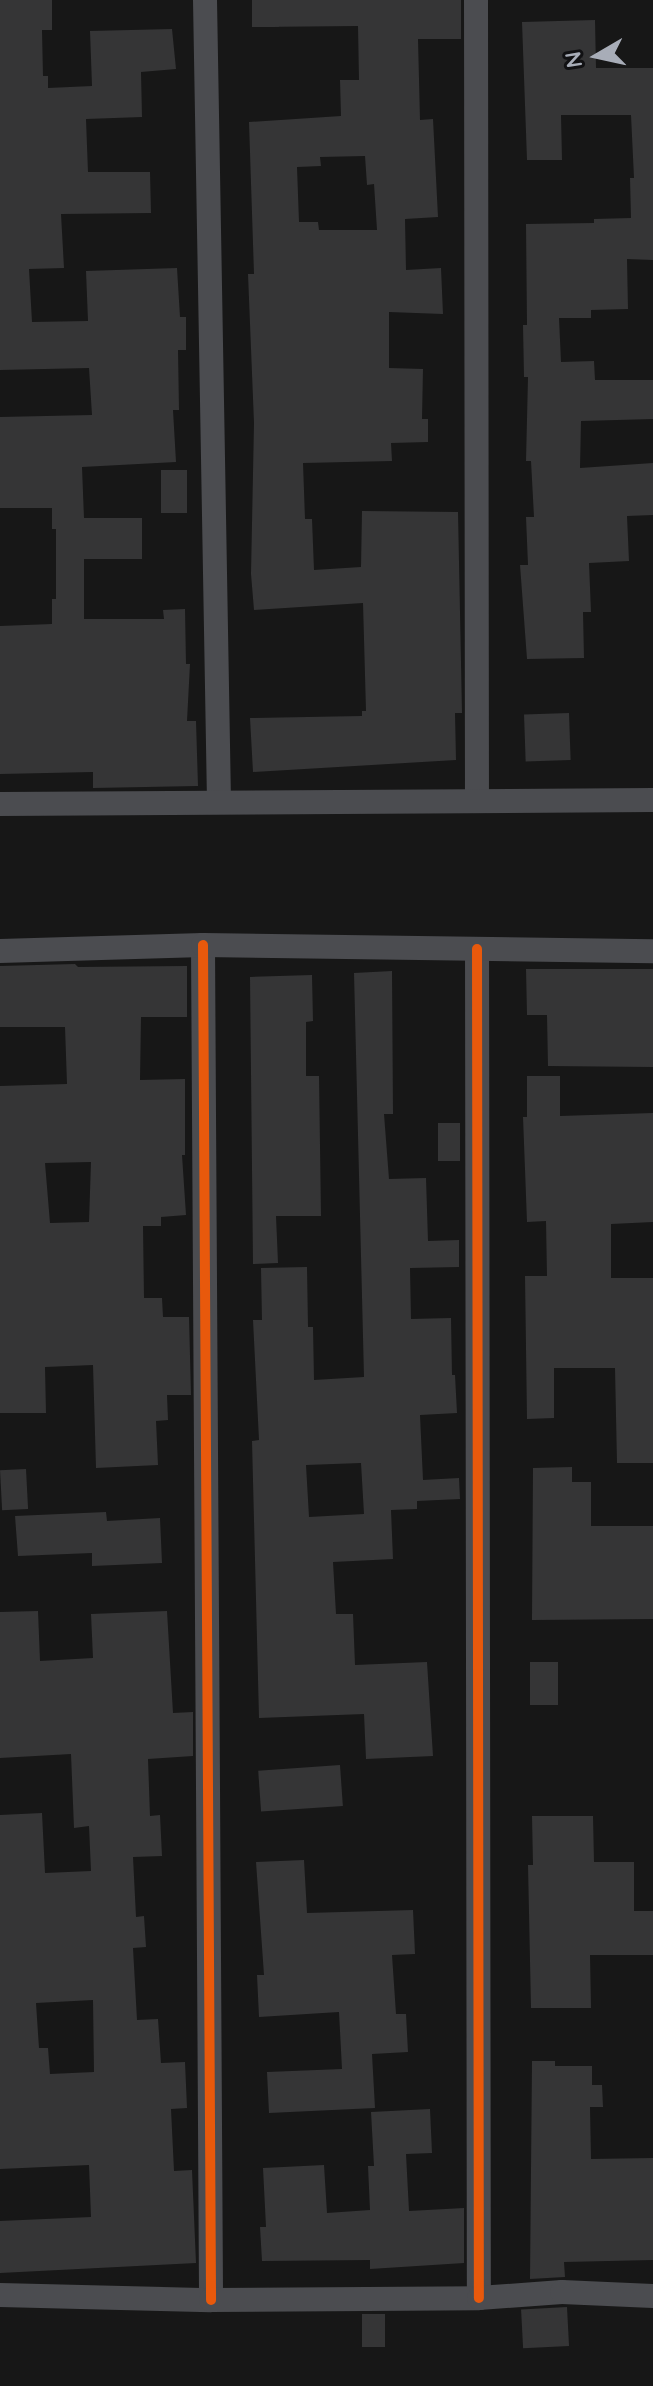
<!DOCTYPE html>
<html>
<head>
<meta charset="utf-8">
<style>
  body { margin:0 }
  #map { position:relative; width:653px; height:2386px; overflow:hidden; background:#171717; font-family:Quicksand,sans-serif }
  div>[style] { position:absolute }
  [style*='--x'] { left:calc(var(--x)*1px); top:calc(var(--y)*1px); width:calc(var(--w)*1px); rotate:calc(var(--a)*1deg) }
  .building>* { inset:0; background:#353536; transform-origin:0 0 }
  .minor>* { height:24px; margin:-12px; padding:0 12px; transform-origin:12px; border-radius:12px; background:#4b4c50 }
  .cycleway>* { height:10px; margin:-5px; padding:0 5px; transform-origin:5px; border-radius:5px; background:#e8590c }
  span { translate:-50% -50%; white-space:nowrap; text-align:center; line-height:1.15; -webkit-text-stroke:8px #111113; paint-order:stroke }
  .north { position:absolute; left:557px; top:16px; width:80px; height:80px; -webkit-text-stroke:6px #111113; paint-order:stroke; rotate:261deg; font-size:22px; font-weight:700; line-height:32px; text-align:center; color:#a8adb8 }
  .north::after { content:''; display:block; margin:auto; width:28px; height:36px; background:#a8adb8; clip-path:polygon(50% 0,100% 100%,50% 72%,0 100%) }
</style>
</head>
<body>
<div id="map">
  <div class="building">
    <i style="clip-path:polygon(0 0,52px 0,52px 30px,42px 30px,43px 76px,48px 76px,48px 88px,92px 86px,90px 31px,172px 29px,176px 69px,141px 72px,142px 117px,86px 119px,88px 172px,150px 172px,151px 213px,61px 214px,64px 268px,29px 269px,32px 322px,88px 321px,86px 271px,177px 268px,180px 317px,186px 317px,186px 350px,178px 350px,179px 410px,173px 410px,176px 462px,82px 467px,84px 518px,142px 518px,142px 559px,84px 559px,84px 619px,164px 619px,163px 610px,185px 609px,186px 664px,190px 664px,187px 721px,196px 721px,198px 786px,93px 788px,93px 772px,0 774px,0 626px,52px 624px,52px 599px,56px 599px,56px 529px,52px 529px,52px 508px,0 508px,0 417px,92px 415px,89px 368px,0 370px)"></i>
    <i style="clip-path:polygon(evenodd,252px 0,461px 0,461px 39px,418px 39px,420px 120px,433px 119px,438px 217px,405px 219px,406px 270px,441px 268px,443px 314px,389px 312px,389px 368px,423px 369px,422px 419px,428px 419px,428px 442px,391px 443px,392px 461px,303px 463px,305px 519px,312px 519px,314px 570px,361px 567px,362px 511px,458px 512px,462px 713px,455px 713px,456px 760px,253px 772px,250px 718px,362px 716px,362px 711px,366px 711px,363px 603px,254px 610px,251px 574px,254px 423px,248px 274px,254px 274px,249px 122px,341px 116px,340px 80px,359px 80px,358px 26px,252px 27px,252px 0,365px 156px,367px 185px,374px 184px,377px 230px,319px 230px,318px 222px,299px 222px,297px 167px,321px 166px,320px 157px,365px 156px)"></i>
    <i style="clip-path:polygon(595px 20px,596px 68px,653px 68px,653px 260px,627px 259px,628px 309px,591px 310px,591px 318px,559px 318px,561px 362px,594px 361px,595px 380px,653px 380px,653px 419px,581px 421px,580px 468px,653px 463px,653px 515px,627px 516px,629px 561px,589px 563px,591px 612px,583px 612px,584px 658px,527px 659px,520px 565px,528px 565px,526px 517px,534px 517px,531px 461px,526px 461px,528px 377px,524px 377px,523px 325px,527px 325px,526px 224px,594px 223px,594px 219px,631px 218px,630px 178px,634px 178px,631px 115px,561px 115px,562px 160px,527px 160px,522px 22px)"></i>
    <i style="left:161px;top:470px;width:26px;height:43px"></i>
    <i style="left:569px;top:713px;width:47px;height:45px;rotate:88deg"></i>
    <i style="clip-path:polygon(evenodd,75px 964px,78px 967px,187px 966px,187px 1017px,141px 1017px,140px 1080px,185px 1079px,185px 1155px,182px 1155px,186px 1215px,161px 1217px,161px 1226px,143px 1226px,144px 1298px,162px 1298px,163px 1317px,189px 1317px,191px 1395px,167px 1395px,168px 1420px,156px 1421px,158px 1465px,96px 1468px,93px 1365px,45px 1367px,46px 1413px,0 1413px,0 1086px,67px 1084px,65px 1027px,0 1027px,0 966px,75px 964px,91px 1162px,89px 1222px,50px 1223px,45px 1163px,91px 1162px)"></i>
    <i style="clip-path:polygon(526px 969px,653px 969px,653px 1067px,548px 1066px,547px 1015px,527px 1015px)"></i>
    <i style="clip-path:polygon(evenodd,392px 971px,393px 1114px,384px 1114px,389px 1179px,426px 1178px,428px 1241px,459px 1240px,459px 1267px,410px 1268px,411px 1319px,451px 1318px,452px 1375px,455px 1375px,457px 1413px,420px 1415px,423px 1480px,459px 1478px,460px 1499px,417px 1501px,417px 1509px,391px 1510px,393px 1559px,333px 1562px,336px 1614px,353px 1614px,355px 1665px,427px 1662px,433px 1756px,366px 1759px,364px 1714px,259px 1718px,252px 1441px,259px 1440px,253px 1320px,262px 1320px,261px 1268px,307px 1267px,308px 1327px,313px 1327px,314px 1380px,364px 1377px,354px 973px,392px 971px,361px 1463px,364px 1514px,309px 1517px,306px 1465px,361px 1463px)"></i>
    <i style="clip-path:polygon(312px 975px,313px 1021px,306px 1022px,306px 1076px,319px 1076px,321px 1216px,276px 1216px,278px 1263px,253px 1264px,250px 977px)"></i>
    <i style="clip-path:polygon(527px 1076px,560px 1076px,560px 1116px,653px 1113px,653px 1222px,611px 1224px,611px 1278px,653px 1278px,653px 1463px,617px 1463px,615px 1368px,554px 1368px,554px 1418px,527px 1419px,525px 1276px,547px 1276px,546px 1221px,527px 1222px,523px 1117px,527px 1117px)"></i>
    <i style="left:438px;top:1123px;width:22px;height:38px"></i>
    <i style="clip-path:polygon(572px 1467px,572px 1482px,591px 1482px,591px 1526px,653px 1526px,653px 1619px,532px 1620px,533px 1468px)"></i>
    <i style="left:26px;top:1469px;width:40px;height:26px;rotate:87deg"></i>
    <i style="clip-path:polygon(106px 1512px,107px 1521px,160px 1518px,162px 1563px,92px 1566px,92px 1553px,18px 1556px,15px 1516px)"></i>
    <i style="clip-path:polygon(evenodd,38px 1611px,40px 1661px,93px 1658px,91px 1614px,167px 1611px,173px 1713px,193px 1712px,193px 1756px,148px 1759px,150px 1816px,160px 1815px,162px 1856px,133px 1857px,136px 1917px,144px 1916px,146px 1947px,133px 1948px,137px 2020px,158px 2019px,161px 2063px,185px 2062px,187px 2108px,171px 2109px,174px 2171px,192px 2170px,196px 2263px,0 2273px,0 2221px,91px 2217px,89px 2165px,0 2169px,0 1815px,42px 1813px,45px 1873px,91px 1871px,89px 1826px,74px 1828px,71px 1754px,0 1758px,0 1612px,38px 1611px,93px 2000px,94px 2072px,50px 2074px,48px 2048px,39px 2048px,36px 2003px,93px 2000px)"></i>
    <i style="left:530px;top:1662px;width:28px;height:43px"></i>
    <i style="left:340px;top:1765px;width:41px;height:82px;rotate:86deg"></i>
    <i style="clip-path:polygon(532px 1816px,593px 1816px,594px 1862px,634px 1862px,634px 1911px,653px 1911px,653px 1955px,590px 1955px,591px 2008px,531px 2008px,528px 1865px,533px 1865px)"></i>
    <i style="clip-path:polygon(304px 1860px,307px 1913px,413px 1910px,415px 1954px,392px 1955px,396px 2014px,406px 2014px,408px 2052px,372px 2054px,375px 2108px,269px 2113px,267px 2072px,342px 2069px,339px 2012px,259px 2017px,257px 1975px,264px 1975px,256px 1862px)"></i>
    <i style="clip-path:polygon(532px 2061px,555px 2061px,555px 2066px,592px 2066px,592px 2085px,602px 2085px,603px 2107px,590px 2107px,591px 2159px,653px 2158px,653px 2260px,564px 2262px,565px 2277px,530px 2279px)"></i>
    <i style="clip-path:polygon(430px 2109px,432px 2153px,406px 2154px,409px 2211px,464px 2208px,464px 2263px,370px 2269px,370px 2260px,262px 2261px,260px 2227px,266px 2227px,263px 2168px,324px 2165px,327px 2213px,370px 2210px,368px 2166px,374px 2166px,371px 2112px)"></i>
    <i style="left:567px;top:2307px;width:39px;height:46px;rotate:87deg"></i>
    <i style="left:362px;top:2314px;width:23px;height:33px"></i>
  </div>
  <div class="minor">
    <i style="--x:205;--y:0;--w:800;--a:89"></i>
    <i style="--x:476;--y:0;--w:800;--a:89.93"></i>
    <i style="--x:0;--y:804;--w:653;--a:-0.35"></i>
    <i style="--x:203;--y:945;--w:1355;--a:89.66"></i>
    <i style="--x:477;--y:949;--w:1349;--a:89.92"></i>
    <i style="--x:0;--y:951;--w:203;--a:-1.7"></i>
    <i style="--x:203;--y:945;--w:450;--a:0.8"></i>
    <i style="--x:0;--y:2295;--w:211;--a:1.4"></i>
    <i style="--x:211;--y:2300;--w:268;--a:-0.4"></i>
    <i style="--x:479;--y:2298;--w:83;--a:-4.1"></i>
    <i style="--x:562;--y:2292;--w:91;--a:2.5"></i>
  </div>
  <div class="cycleway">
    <i style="--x:203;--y:945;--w:1355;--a:89.66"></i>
    <i style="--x:477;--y:949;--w:1349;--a:89.92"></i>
  </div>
  <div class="north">N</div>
</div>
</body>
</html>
